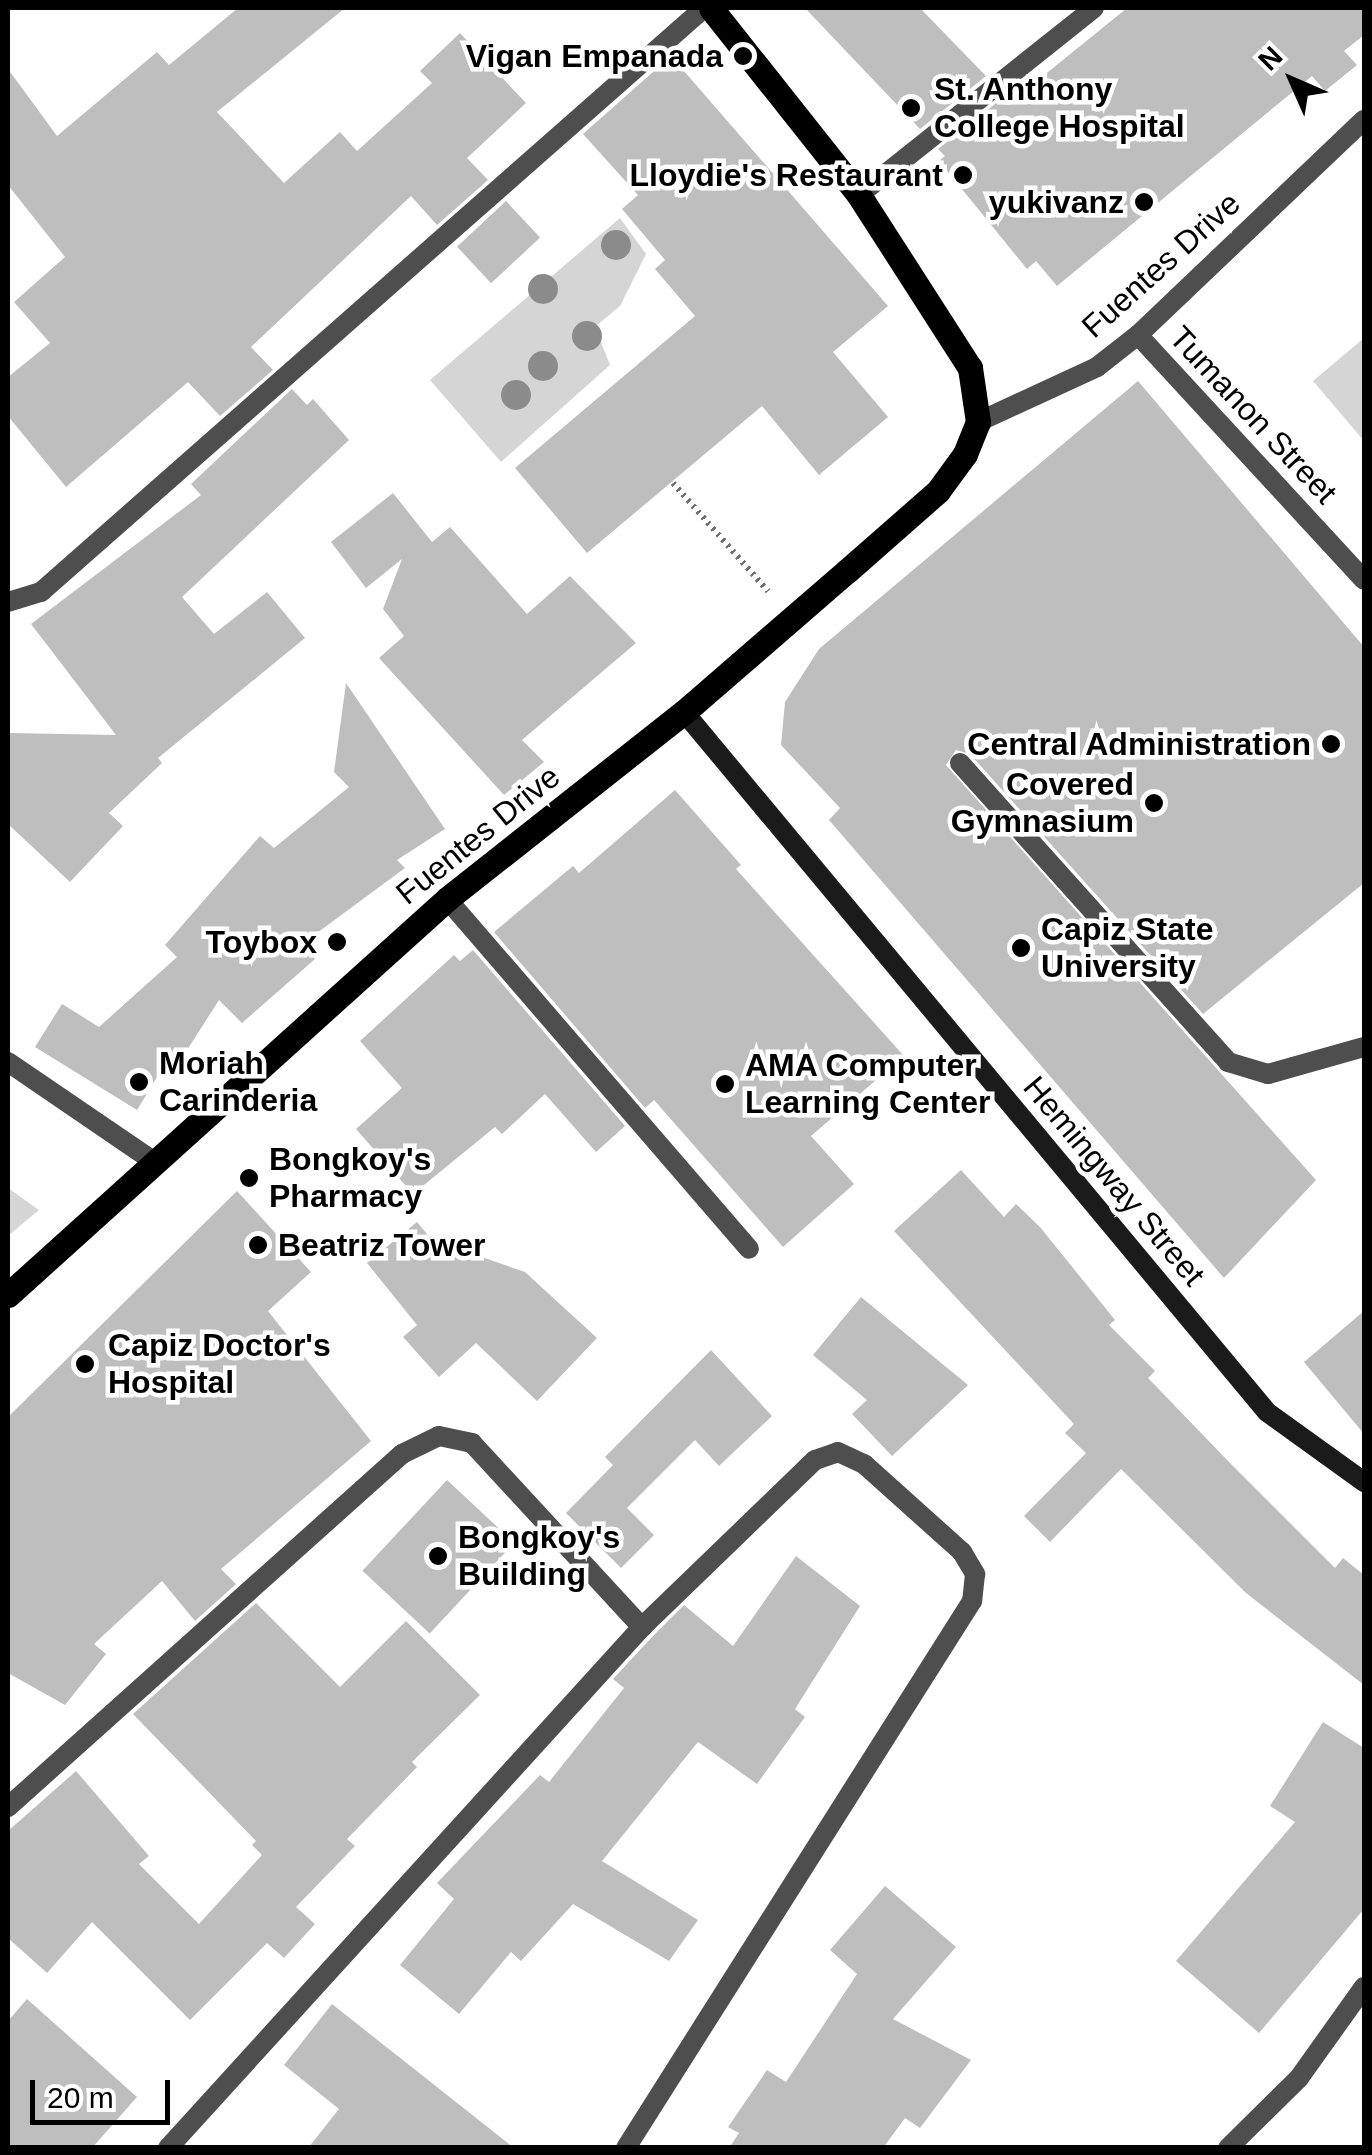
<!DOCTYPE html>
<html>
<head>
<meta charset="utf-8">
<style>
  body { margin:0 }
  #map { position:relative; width:1372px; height:2155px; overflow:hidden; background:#fff; font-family:Helvetica,sans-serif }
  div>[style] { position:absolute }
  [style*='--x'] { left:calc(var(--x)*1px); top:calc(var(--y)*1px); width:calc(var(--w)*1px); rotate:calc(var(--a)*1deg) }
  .green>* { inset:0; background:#d5d5d5 }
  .building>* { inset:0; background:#bebebe; transform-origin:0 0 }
  .path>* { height:6px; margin-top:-3px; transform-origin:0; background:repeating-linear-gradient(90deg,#707070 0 2.5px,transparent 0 7.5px) }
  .service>* { height:20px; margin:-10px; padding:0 10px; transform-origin:10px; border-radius:10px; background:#4e4e4e }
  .minor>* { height:20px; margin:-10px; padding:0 10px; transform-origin:10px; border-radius:10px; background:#4e4e4e }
  .tertiary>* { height:20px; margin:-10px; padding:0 10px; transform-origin:10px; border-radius:10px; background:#4e4e4e }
  .secondary>* { height:20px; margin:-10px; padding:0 10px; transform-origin:10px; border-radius:10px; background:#1b1b1b }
  .primary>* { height:25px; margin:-12.5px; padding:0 12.5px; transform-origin:12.5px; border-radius:12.5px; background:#000 }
  .trees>* { width:30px; height:30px; margin:-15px; border-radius:50%; background:#8b8b8b }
  .dots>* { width:28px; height:28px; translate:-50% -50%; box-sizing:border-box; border:5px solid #fff; border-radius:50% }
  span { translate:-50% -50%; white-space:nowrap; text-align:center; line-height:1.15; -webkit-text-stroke:9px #fff; paint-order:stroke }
  .poi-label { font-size:32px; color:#000; font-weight:700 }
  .right { translate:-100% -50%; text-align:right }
  .left { translate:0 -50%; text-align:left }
  .street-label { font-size:32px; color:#000 }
  .frame { position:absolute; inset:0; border:10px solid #000; pointer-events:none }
  .north { position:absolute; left:1242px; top:30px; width:100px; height:100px; -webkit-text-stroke:8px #fff; paint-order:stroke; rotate:315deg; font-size:28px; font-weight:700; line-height:40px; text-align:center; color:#000 }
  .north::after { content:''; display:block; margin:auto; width:35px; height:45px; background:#000; clip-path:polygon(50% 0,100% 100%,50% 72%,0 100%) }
  .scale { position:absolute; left:30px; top:2080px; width:140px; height:45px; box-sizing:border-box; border:5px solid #000; border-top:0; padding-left:12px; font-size:30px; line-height:35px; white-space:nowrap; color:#000; -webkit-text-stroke:8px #fff; paint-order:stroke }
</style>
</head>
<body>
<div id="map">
  <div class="green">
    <i style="clip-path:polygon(620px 218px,646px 254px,620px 306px,595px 327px,610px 365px,501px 462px,430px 380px)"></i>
    <i style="clip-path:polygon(1364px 338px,1364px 441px,1313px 381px)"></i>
    <i style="clip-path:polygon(8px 1188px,39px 1210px,8px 1236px)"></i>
  </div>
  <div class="building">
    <i style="clip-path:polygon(238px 8px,345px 8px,217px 112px,284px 183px,340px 132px,357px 151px,432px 83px,420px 71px,460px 33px,526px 103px,467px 158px,488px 180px,437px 225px,411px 196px,251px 347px,273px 370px,220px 416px,188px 382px,66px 487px,8px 416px,8px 377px,50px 343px,14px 302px,65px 257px,8px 185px,8px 69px,57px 136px,157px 52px,169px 65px)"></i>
    <i style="clip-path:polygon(805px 8px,920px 8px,986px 76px,920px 129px)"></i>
    <i style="clip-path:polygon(1127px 8px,1364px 8px,1364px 35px,1344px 51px,1357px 65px,1325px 91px,1312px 76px,1057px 286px,1036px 261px,1027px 269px,939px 161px,945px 156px,938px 149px,1005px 96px,1011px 102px)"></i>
    <i style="clip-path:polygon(671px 56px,888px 306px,833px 352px,888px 417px,819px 475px,762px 406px,587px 553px,515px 468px,695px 316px,655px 269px,665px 260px,622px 209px,638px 195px,583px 134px)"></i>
    <i style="left:506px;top:201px;width:50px;height:67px;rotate:47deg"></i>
    <i style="clip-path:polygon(1138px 381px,1364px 647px,1364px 883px,1203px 1014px,970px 754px,956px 750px,946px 765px,1316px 1180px,1224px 1278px,829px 820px,840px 808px,781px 745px,785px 702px,819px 649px)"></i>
    <i style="clip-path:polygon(292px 389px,307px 405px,313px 399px,349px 440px,182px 597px,214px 634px,267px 592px,305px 638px,158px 758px,162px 763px,109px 813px,123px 826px,70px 882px,8px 824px,8px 733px,116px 735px,31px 624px,201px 495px,191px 484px)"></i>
    <i style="clip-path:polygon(393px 493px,432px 542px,450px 527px,527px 614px,570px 576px,636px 643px,522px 740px,544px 762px,504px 795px,379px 658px,404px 636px,383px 609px,402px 559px,366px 588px,331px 542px)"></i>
    <i style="clip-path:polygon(346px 683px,445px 829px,397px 860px,405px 868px,302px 944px,315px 959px,242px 1023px,219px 1000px,180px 1061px,171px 1054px,137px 1110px,35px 1047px,62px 1004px,99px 1027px,177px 957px,165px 945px,260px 836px,274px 848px,349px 787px,334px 772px)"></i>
    <i style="clip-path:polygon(675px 790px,741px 865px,736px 869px,904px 1056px,811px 1136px,854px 1184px,783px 1247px,654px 1100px,645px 1108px,494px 932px,573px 866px,579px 873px)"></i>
    <i style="clip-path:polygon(473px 950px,625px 1126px,596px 1152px,545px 1094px,502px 1134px,495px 1127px,413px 1194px,356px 1129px,402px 1088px,360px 1041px,454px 955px,460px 961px)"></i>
    <i style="clip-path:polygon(961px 1170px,1004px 1217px,1016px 1204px,1040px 1227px,1115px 1320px,1109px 1325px,1155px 1371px,1148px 1378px,1230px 1463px,1335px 1568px,1343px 1558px,1364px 1575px,1364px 1685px,1246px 1593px,1121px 1469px,1050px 1542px,1024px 1516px,1086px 1453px,1065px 1433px,1074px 1424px,894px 1231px)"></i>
    <i style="clip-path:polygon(237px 1191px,311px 1272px,268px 1311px,371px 1441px,221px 1569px,236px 1584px,195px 1621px,162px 1581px,94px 1644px,106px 1654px,65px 1705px,8px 1673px,8px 1417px)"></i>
    <i style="clip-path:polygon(417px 1222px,432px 1240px,525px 1272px,597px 1338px,537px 1401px,476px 1343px,439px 1377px,403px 1337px,417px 1325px,367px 1263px)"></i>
    <i style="clip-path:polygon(861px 1297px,968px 1385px,892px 1456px,852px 1414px,867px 1400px,813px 1355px)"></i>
    <i style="clip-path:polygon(1364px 1311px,1364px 1434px,1304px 1362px)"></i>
    <i style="clip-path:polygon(711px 1350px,772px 1416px,719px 1466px,695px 1440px,627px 1508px,654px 1535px,621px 1568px,566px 1513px,613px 1465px,605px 1457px)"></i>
    <i style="left:447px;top:1480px;width:92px;height:124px;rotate:43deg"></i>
    <i style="clip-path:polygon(796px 1556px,860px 1606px,795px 1709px,805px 1717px,757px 1784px,698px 1742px,602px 1861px,698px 1920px,669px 1961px,573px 1904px,521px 1961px,511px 1952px,459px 2014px,400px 1965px,454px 1899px,437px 1883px,540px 1775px,549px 1782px,624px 1688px,613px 1679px,652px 1637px,684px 1605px,733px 1646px)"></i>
    <i style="clip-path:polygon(256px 1603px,340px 1687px,406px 1621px,480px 1695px,412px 1762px,417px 1767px,347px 1839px,355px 1846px,296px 1907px,315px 1924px,284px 1958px,267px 1943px,190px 2020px,92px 1922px,47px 1973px,8px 1938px,8px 1831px,76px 1771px,149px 1856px,139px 1864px,199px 1924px,262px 1855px,252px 1845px,256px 1841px,133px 1714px)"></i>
    <i style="clip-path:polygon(1323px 1722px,1364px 1748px,1364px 1909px,1259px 2033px,1176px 1961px,1295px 1822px,1270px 1806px)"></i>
    <i style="clip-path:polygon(885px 1886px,956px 1947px,893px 2019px,971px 2060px,920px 2128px,905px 2118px,883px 2148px,729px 2148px,739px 2133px,728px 2127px,767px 2070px,786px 2082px,857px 1974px,830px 1950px)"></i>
    <i style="clip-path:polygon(27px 1999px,137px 2097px,92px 2148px,8px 2148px,8px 2021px)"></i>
    <i style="clip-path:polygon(332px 2004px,514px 2148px,308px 2148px,339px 2109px,284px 2065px)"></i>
  </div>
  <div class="path">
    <i style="--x:673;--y:483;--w:144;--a:48.7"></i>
  </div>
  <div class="service">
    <i style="--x:960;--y:763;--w:402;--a:48.1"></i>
    <i style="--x:1228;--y:1062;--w:42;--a:16.7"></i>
    <i style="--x:1268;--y:1074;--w:100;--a:-15.7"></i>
    <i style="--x:447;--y:899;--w:462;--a:49.2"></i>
  </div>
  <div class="minor">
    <i style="--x:859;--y:195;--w:300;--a:-38.5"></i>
    <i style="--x:1138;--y:335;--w:312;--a:-43.6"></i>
    <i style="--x:8;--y:602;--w:34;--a:-17"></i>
    <i style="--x:41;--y:592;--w:884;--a:-41.38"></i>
    <i style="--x:8;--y:1062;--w:179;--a:34.3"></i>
    <i style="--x:8;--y:1807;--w:529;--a:-41.86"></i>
    <i style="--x:402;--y:1454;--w:41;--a:-25.9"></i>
    <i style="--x:439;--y:1436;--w:34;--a:12"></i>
    <i style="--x:472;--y:1443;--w:251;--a:47.3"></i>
    <i style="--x:168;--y:2148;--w:704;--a:-47.7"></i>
    <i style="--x:642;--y:1627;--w:240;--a:-44"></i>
    <i style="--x:815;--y:1460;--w:24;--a:-19"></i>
    <i style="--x:838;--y:1452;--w:29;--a:25"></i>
    <i style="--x:864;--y:1464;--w:132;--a:41.9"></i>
    <i style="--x:962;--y:1552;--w:26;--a:59"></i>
    <i style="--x:975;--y:1574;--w:27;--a:96"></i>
    <i style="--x:972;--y:1601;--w:647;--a:122.32"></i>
    <i style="--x:1228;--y:2148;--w:100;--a:-44.6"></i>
    <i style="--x:1299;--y:2078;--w:112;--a:-54.5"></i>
  </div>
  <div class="tertiary">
    <i style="--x:978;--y:422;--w:131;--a:-24.8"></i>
    <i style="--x:1097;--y:367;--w:52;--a:-38"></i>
    <i style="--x:1138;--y:335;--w:333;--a:47.3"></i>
  </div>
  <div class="secondary">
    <i style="--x:684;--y:712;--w:911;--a:50.21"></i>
    <i style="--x:1267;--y:1412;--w:120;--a:35.8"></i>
  </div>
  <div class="primary">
    <i style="--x:8;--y:1295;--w:591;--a:-42.05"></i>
    <i style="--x:447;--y:899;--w:302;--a:-38.3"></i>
    <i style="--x:684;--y:712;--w:216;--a:-40.9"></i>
    <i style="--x:847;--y:571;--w:121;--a:-41.3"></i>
    <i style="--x:938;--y:491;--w:46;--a:-53.9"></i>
    <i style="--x:965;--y:454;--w:35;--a:-68"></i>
    <i style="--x:978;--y:422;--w:55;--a:-98.4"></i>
    <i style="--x:970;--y:368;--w:206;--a:-122.7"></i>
    <i style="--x:859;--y:195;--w:238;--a:-128.4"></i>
  </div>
  <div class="trees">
    <i style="left:616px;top:245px"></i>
    <i style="left:543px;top:289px"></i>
    <i style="left:587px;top:336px"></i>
    <i style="left:543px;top:366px"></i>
    <i style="left:516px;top:395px"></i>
  </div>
  <div class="dots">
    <i style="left:743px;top:56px;background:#000"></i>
    <i style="left:911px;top:108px;background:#000"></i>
    <i style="left:963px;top:175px;background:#000"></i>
    <i style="left:1144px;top:202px;background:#000"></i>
    <i style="left:1331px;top:744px;background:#000"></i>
    <i style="left:1154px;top:803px;background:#000"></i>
    <i style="left:337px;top:942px;background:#000"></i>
    <i style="left:1021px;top:948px;background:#000"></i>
    <i style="left:139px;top:1082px;background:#000"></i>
    <i style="left:725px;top:1084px;background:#000"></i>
    <i style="left:249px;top:1178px;background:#000"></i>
    <i style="left:258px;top:1245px;background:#000"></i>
    <i style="left:85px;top:1364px;background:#000"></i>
    <i style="left:438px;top:1556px;background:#000"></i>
  </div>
  <div class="poi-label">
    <span class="right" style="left:723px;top:56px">Vigan Empanada</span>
    <span class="left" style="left:934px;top:108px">St. Anthony<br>College Hospital</span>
    <span class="right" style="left:943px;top:175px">Lloydie's Restaurant</span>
    <span class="right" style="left:1124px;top:202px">yukivanz</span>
    <span class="right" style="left:1311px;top:744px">Central Administration</span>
    <span class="right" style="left:1134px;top:803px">Covered<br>Gymnasium</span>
    <span class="left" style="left:1041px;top:948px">Capiz State<br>University</span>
    <span class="right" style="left:317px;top:942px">Toybox</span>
    <span class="left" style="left:159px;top:1082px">Moriah<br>Carinderia</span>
    <span class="left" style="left:745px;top:1084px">AMA Computer<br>Learning Center</span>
    <span class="left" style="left:269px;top:1178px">Bongkoy's<br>Pharmacy</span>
    <span class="left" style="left:278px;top:1245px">Beatriz Tower</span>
    <span class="left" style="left:108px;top:1364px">Capiz Doctor's<br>Hospital</span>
    <span class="left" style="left:458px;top:1556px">Bongkoy's<br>Building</span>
  </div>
  <div class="street-label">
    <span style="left:1161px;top:265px;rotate:-42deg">Fuentes Drive</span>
    <span style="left:1253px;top:415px;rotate:47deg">Tumanon Street</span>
    <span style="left:478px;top:835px;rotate:-39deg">Fuentes Drive</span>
    <span style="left:1114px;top:1181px;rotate:50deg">Hemingway Street</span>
  </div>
  <div class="frame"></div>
  <div class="north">N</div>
  <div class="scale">20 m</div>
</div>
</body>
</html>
